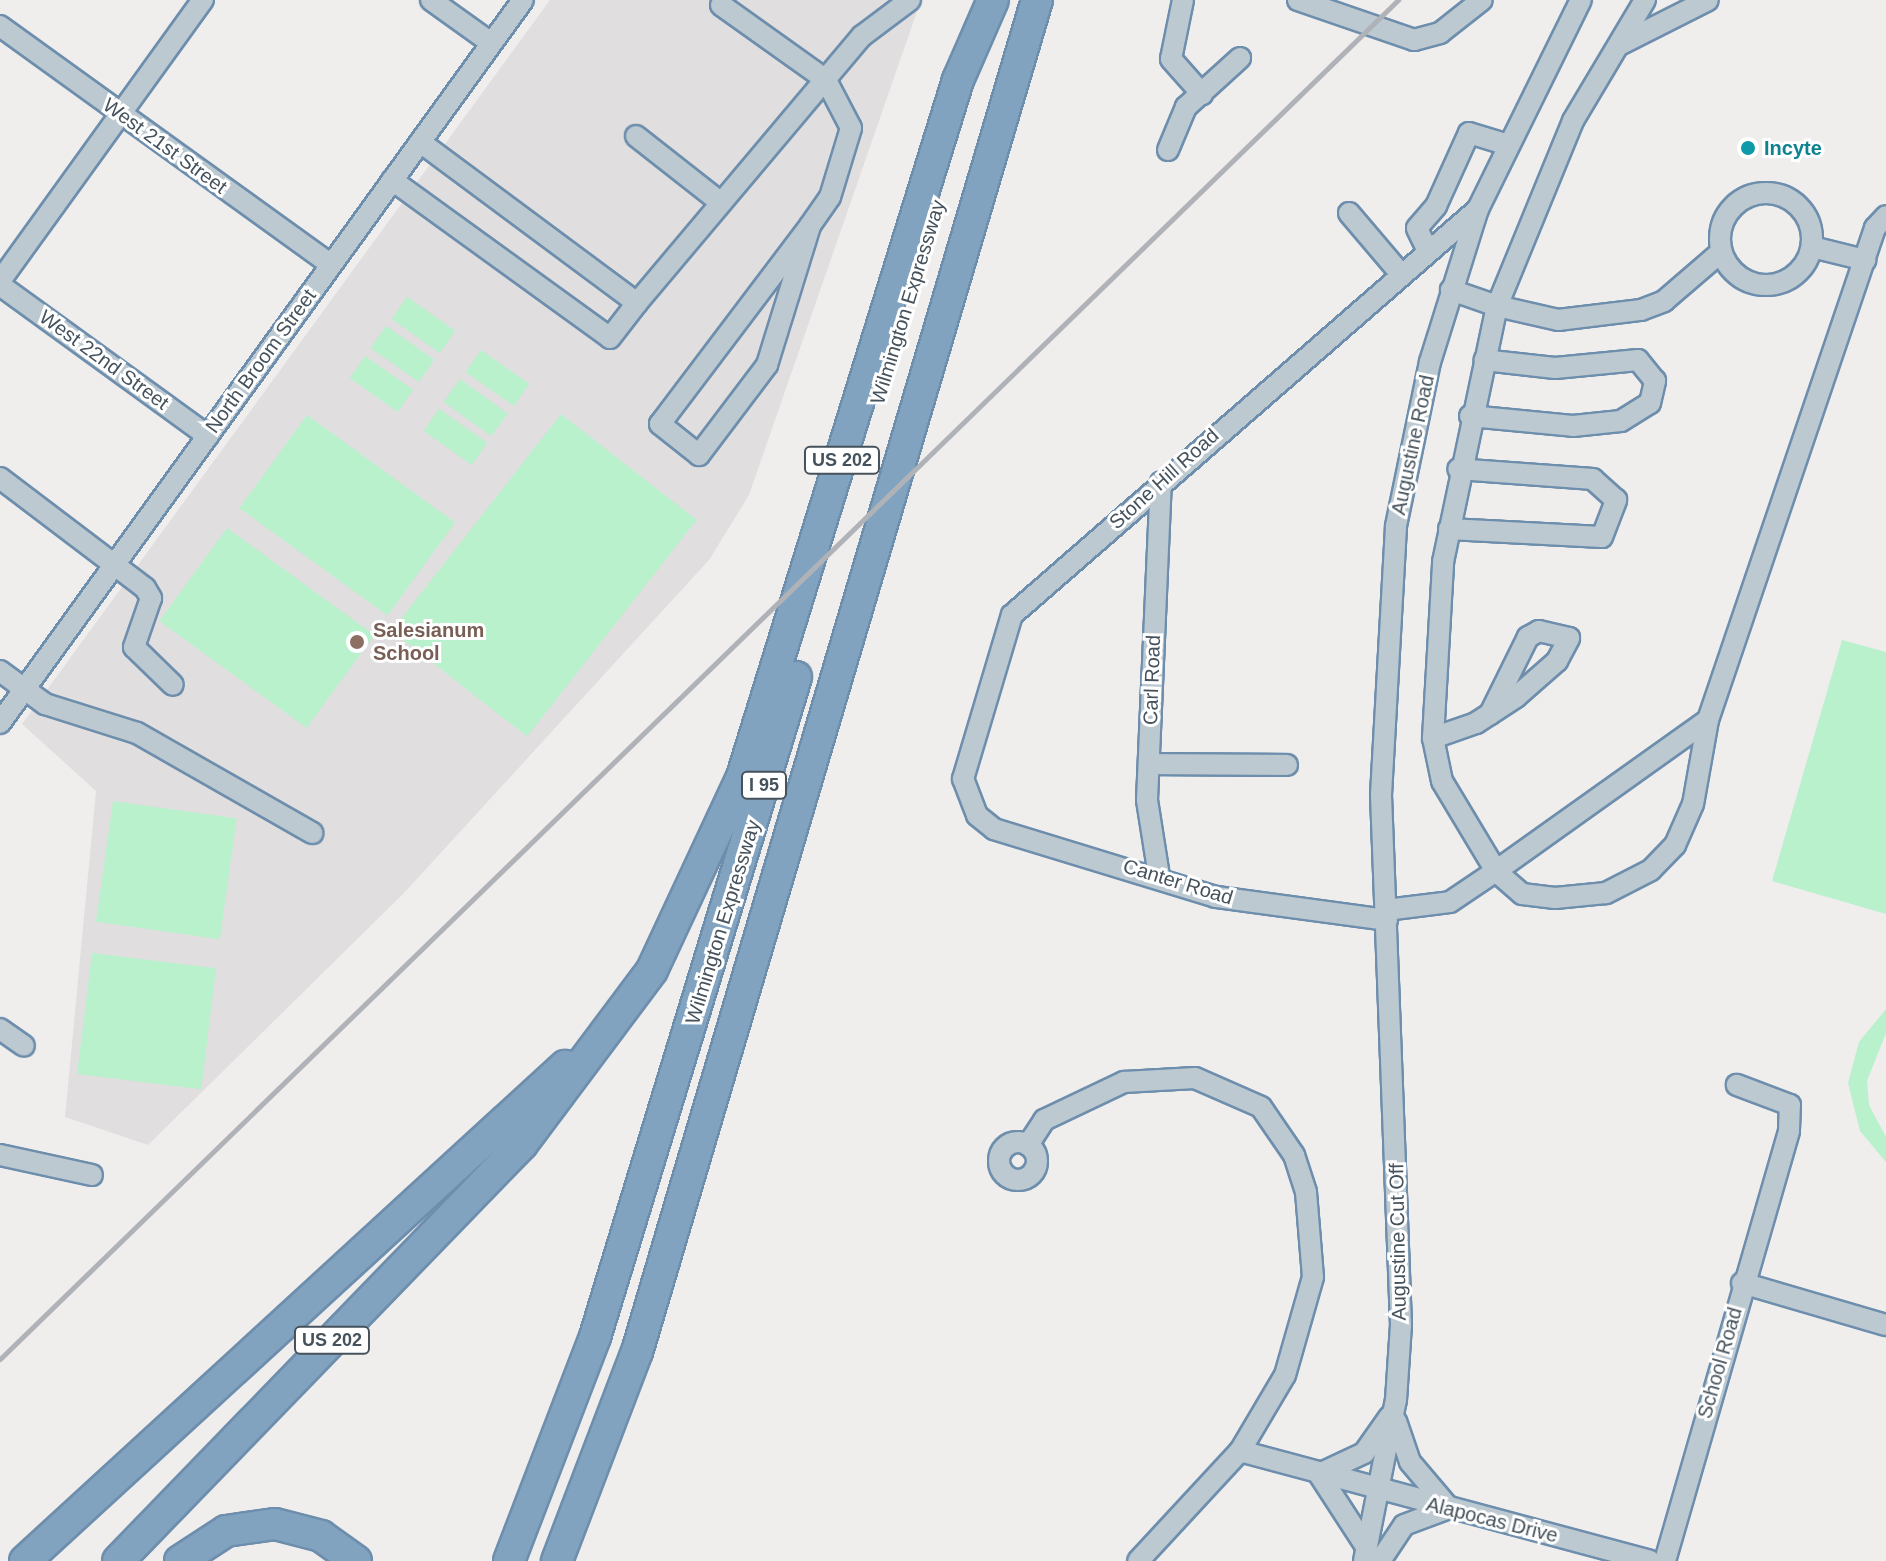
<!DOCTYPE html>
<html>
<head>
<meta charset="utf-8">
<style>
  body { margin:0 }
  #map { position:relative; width:1886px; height:1561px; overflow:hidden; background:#f0eded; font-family:Helvetica,sans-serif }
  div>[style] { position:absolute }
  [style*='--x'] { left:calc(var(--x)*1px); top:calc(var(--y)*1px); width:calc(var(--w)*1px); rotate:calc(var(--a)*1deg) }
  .education>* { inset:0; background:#e1dedf }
  .green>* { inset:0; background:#b8f1cc; transform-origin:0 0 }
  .roads { filter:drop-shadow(2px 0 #6d8eac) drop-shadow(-2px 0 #6d8eac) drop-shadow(0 2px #6d8eac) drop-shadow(0 -2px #6d8eac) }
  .minor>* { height:20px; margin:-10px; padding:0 10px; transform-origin:10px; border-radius:10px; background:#bdc9d1 }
  .minor>.ring { margin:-10px; padding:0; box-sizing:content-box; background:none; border:20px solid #bdc9d1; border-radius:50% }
  .highway>* { height:30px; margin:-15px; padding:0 15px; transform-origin:15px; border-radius:15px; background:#82a3c0 }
  .rail>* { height:5px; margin:-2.5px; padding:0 2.5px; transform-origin:2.5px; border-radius:2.5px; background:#afb3b8 }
  .dots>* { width:22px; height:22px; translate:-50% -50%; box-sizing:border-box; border:4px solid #fff; border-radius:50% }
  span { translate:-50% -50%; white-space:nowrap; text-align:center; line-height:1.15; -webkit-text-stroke:6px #fff; paint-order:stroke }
  .shield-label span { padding:2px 6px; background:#fff; border:2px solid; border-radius:6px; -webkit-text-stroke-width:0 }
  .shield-label { font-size:18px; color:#45525c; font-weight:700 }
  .street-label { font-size:20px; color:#45525c }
  .culture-label { font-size:20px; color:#0d838f; font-weight:700 }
  .left { translate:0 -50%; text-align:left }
  .education-label { font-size:20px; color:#785e54; font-weight:700 }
</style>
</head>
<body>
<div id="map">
  <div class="education">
    <i style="clip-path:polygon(550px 0,921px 0,749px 495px,709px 560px,404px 893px,148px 1145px,65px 1117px,96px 791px,22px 724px)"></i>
  </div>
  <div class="green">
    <i style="left:407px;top:297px;width:59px;height:27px;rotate:35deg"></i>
    <i style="left:386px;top:326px;width:59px;height:27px;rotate:35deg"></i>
    <i style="left:481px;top:350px;width:59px;height:27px;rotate:35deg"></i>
    <i style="left:365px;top:356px;width:59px;height:27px;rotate:35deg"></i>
    <i style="left:460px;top:379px;width:59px;height:28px;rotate:36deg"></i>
    <i style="left:439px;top:409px;width:59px;height:27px;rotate:35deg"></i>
    <i style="left:561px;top:414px;width:172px;height:275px;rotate:38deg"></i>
    <i style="left:307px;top:415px;width:183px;height:115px;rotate:36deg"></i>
    <i style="left:227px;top:528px;width:182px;height:115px;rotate:36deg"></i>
    <i style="clip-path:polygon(1842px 640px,1886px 652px,1886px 914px,1772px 881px)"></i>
    <i style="left:113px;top:801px;width:125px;height:122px;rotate:8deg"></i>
    <i style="left:92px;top:953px;width:125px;height:122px;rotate:7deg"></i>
    <i style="clip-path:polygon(1886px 1009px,1886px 1033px,1867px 1081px,1869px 1105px,1886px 1137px,1886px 1162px,1860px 1131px,1848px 1083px,1859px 1042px)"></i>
  </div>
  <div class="roads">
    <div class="minor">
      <i style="--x:431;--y:0;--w:74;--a:35.6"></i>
      <i style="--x:1183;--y:0;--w:60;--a:101.5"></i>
      <i style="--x:1171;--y:59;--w:47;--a:48.5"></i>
      <i style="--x:1298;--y:0;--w:123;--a:19"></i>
      <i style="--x:1414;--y:40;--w:27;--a:-15"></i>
      <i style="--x:1440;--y:33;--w:53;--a:-38.2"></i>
      <i style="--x:1645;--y:0;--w:141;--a:120.8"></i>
      <i style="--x:1573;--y:121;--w:200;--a:112.3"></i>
      <i style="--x:1497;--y:306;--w:63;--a:12.9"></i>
      <i style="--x:1558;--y:320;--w:84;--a:-6.9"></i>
      <i style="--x:1641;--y:310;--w:25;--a:-21"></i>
      <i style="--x:1664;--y:301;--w:75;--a:-40.7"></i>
      <i style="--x:721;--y:5;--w:129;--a:35.5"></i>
      <i style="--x:826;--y:80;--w:54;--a:62.5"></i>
      <i style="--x:851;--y:128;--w:72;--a:106.9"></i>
      <i style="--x:830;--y:197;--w:35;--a:125"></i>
      <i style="--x:810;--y:226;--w:145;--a:107.2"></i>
      <i style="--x:767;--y:365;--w:113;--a:127.1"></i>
      <i style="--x:699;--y:455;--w:50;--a:-141.5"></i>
      <i style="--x:660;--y:424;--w:248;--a:-52.9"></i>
      <i style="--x:0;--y:26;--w:408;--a:35.8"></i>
      <i style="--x:1621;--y:44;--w:97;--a:-26.8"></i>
      <i style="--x:636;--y:136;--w:108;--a:38.2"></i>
      <i style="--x:1168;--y:150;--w:47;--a:-67.3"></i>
      <i style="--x:1186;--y:107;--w:73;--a:-42.2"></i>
      <i style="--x:392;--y:180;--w:269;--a:35.9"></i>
      <i style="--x:610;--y:338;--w:44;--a:-52.4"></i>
      <i style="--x:637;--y:303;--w:270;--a:-143.4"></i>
      <i class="ring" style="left:1720px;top:193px;width:72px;height:72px"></i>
      <i style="--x:1349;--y:213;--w:79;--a:49.6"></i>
      <i style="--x:1812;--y:247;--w:55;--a:13.8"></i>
      <i style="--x:1428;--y:251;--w:25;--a:-116"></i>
      <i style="--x:1417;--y:228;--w:29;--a:-49"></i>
      <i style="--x:1436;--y:206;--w:80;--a:-65.7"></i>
      <i style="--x:1469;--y:133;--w:39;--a:17"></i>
      <i style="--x:0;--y:281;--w:347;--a:-54.2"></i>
      <i style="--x:0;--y:285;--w:257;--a:36"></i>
      <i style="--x:637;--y:303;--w:349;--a:-49.9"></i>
      <i style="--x:862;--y:36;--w:60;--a:-36.9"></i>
      <i style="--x:1470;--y:416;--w:103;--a:5.5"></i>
      <i style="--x:1573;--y:426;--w:48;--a:-5.9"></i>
      <i style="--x:1621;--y:421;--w:34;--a:-32"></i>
      <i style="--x:1650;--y:403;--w:23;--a:-77"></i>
      <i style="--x:1655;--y:381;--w:27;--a:-129"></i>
      <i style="--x:1638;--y:360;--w:83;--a:174.5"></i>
      <i style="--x:1555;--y:368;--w:71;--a:-173.6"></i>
      <i style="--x:0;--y:478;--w:182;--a:37.2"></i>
      <i style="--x:145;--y:588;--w:12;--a:59"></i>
      <i style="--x:151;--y:598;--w:52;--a:109.1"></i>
      <i style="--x:134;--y:647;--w:54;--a:44.3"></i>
      <i style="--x:1449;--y:529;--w:153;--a:3"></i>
      <i style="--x:1602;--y:537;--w:40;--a:-69"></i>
      <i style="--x:1616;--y:500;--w:31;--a:-138"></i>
      <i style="--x:1593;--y:479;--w:135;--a:-175.8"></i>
      <i style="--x:0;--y:671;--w:56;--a:36.3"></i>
      <i style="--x:45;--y:704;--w:96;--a:17.5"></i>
      <i style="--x:137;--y:733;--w:202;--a:29.7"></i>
      <i style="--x:1708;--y:720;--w:85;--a:100.1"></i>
      <i style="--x:1693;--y:804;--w:45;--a:113.7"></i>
      <i style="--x:1675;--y:845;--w:35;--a:134"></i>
      <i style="--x:1651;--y:870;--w:51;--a:152.9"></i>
      <i style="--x:1606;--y:893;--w:51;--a:174.4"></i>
      <i style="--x:1555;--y:898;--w:33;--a:-173"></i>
      <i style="--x:1522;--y:894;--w:35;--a:-139"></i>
      <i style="--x:1496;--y:871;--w:260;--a:-35.5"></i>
      <i style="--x:1708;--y:720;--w:520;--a:-71.25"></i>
      <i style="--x:1875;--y:228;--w:16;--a:-47"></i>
      <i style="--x:0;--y:723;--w:892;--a:-54.12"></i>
      <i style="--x:1433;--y:738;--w:46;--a:-19.2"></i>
      <i style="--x:1476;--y:723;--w:17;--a:-33"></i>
      <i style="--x:1490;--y:714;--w:31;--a:-33"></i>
      <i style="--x:1516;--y:697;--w:55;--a:-41.3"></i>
      <i style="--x:1557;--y:661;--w:26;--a:-62"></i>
      <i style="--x:1569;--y:638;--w:31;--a:-167"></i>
      <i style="--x:1539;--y:631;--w:13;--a:151"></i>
      <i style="--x:1528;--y:637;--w:86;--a:116.3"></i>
      <i style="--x:1149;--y:764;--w:138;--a:0.4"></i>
      <i style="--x:1159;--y:876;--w:77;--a:-99"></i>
      <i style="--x:1147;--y:800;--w:318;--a:-87.5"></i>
      <i style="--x:1386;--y:910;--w:64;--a:-7.1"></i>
      <i style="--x:1450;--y:902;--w:55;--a:-34"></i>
      <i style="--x:1496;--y:871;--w:105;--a:-121"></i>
      <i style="--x:1442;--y:781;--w:44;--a:-101.8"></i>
      <i style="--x:1433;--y:738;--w:176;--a:-86.7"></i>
      <i style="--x:1443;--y:562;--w:262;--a:-78.1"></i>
      <i style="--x:1497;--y:306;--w:49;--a:-160.8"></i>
      <i style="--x:1387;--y:920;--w:173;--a:-172.3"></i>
      <i style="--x:1216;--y:897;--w:232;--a:-163"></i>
      <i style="--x:994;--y:829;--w:22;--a:-141"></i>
      <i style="--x:977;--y:815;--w:39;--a:-111"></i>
      <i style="--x:963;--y:779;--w:171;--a:-73.4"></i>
      <i style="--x:1012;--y:615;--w:618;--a:-41.06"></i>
      <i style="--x:0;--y:1029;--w:29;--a:35"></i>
      <i class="ring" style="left:999px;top:1142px;width:18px;height:18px"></i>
      <i style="--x:1028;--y:1145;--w:30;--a:-57"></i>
      <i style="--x:1044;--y:1120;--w:89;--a:-25.4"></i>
      <i style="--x:1124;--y:1082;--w:71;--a:-3.2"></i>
      <i style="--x:1195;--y:1078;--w:72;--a:23.7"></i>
      <i style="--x:1261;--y:1107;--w:58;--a:55.5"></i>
      <i style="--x:1294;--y:1155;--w:39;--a:72"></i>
      <i style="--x:1306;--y:1192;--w:85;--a:85.3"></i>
      <i style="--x:1313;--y:1277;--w:102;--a:105.9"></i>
      <i style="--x:1285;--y:1375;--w:88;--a:120.6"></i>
      <i style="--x:1240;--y:1451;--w:150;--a:132.8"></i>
      <i style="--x:0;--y:1155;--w:94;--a:12.3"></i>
      <i style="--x:1742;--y:1283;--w:150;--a:16.3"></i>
      <i style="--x:1396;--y:1421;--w:43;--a:71.1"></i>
      <i style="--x:1410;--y:1462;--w:60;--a:49.7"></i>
      <i style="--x:1240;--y:1451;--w:424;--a:15"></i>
      <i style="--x:1367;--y:1548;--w:88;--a:-123"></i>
      <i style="--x:1319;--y:1474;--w:50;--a:-25"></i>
      <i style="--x:1364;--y:1453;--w:45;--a:-54.9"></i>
      <i style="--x:1364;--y:1561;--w:164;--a:-78.8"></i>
      <i style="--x:1396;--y:1400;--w:75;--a:-86.2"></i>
      <i style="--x:1401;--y:1325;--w:530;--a:-92.16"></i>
      <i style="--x:1381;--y:795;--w:269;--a:-86.8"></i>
      <i style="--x:1396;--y:526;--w:167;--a:-78.3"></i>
      <i style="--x:1430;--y:362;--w:160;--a:-72.6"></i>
      <i style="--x:1478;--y:209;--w:233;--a:-63.8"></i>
      <i style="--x:1380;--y:1561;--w:43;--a:-56.3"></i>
      <i style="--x:1404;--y:1525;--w:48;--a:-20.7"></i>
      <i style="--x:1665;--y:1561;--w:448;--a:-73.9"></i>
      <i style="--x:1789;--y:1130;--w:25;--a:-88"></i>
      <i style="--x:1790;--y:1105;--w:57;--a:-159.3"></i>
    </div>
    <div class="highway">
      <i style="--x:25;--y:1561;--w:733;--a:-42.51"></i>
      <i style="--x:118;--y:1561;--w:581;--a:-45.91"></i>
      <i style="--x:522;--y:1144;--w:217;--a:-53.2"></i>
      <i style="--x:652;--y:970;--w:213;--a:-65"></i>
      <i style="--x:742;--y:777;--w:730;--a:-72.78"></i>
      <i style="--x:958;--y:80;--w:87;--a:-66.4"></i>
      <i style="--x:180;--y:1561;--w:55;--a:-33.1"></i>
      <i style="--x:226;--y:1531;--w:49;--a:-8.1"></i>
      <i style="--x:275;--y:1524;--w:48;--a:14.6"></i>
      <i style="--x:321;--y:1536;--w:43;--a:35.5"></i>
      <i style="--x:509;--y:1561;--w:240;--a:-69"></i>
      <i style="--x:595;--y:1337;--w:690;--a:-73.06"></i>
      <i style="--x:557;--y:1561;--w:224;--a:-69.1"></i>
      <i style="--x:637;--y:1352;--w:1410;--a:-73.52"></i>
    </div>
  </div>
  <div class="rail">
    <i style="--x:0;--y:1359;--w:1950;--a:-44.19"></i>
  </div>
  <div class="dots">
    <i style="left:1748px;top:148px;background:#0f9aa8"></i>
    <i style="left:357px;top:642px;background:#8d6e63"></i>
  </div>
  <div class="shield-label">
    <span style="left:842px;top:460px">US 202</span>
    <span style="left:764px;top:785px">I 95</span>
    <span style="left:332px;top:1340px">US 202</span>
  </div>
  <div class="street-label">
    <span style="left:165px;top:146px;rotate:36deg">West 21st Street</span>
    <span style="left:908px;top:302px;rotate:-73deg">Wilmington Expressway</span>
    <span style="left:104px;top:360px;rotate:36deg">West 22nd Street</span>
    <span style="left:261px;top:361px;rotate:-54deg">North Broom Street</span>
    <span style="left:1413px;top:445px;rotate:-78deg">Augustine Road</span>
    <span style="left:1164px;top:479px;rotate:-42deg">Stone Hill Road</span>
    <span style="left:1152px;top:680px;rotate:-88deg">Carl Road</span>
    <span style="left:1178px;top:882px;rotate:17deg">Canter Road</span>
    <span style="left:723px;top:922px;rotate:-73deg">Wilmington Expressway</span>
    <span style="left:1398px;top:1242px;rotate:-91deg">Augustine Cut Off</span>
    <span style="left:1720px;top:1363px;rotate:-74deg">School Road</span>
    <span style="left:1492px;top:1520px;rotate:14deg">Alapocas Drive</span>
  </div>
  <div class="culture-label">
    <span class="left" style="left:1764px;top:148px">Incyte</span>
  </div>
  <div class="education-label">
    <span class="left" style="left:373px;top:642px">Salesianum<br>School</span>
  </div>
</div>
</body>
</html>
